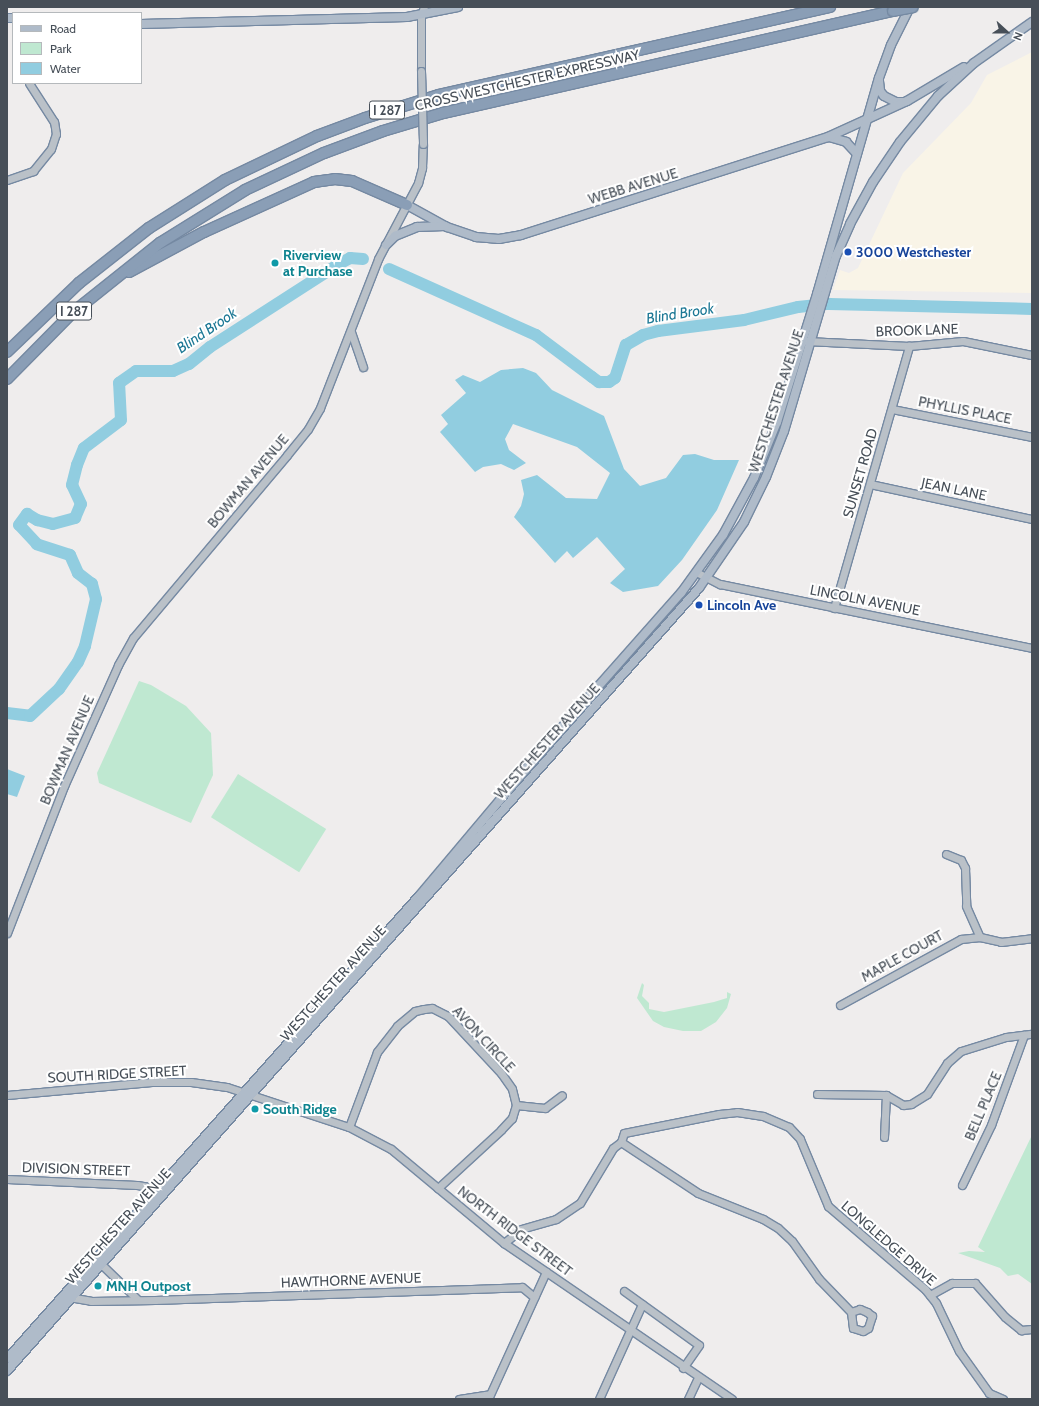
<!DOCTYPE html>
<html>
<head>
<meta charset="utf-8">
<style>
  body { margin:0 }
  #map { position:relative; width:1039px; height:1406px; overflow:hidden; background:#efeded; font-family:Cabin,sans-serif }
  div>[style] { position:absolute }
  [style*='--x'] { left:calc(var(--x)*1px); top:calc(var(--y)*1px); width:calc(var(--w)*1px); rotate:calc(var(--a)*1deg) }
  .commercial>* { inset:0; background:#f9f4e7 }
  .green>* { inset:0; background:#bfe8d1; transform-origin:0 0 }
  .water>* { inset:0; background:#91cde0 }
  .river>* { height:12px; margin:-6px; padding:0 6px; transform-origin:6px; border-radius:6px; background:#91cde0 }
  .roads { filter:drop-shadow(1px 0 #7589a2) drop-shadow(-1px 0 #7589a2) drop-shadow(0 1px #7589a2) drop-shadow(0 -1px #7589a2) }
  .minor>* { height:7px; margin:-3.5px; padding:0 3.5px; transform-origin:3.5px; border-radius:3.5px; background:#bac1c8 }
  .major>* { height:8px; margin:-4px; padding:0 4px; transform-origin:4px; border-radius:4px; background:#afbbc9 }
  .highway>* { height:10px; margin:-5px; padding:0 5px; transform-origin:5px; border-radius:5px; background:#8a9eb6 }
  .bridges { filter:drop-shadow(1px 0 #7589a2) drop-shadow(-1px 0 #7589a2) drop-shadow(0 1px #7589a2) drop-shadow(0 -1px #7589a2) }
  .minor-bridge>* { height:7px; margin:-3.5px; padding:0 3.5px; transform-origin:3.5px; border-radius:3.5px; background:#bac1c8 }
  .highway-bridge>* { height:10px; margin:-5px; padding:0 5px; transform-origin:5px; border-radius:5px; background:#8a9eb6 }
  .dots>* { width:11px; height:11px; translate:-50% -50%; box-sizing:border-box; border:2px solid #fff; border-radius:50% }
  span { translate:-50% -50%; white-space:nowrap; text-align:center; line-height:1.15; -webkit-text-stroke:4px #fff; paint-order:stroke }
  .shield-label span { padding:1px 3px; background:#fff; border:1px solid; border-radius:3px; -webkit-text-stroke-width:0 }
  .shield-label { font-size:13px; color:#474f58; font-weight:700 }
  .street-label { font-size:14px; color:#474f58 }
  .transit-label { font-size:14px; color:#164399; font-weight:700 }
  .left { translate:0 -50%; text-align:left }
  .culture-label { font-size:14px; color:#0d838f; font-weight:700 }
  .water-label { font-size:15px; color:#1d7895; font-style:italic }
  .frame { position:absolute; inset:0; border:8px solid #474f58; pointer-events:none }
  .legend { position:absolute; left:12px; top:12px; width:130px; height:72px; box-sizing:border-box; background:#fff; border:1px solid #b5b9bc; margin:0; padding:5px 7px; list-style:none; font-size:12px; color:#474f58 }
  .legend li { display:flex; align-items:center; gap:8px; height:20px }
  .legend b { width:20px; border:1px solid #b5b9bc }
  .north { position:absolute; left:987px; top:12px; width:40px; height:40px; -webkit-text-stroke:3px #fff; paint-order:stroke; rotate:111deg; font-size:11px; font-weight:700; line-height:16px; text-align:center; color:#474f58 }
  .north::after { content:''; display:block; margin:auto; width:14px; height:18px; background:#474f58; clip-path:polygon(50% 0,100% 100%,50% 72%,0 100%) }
</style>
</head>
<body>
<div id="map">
  <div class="commercial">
    <i style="clip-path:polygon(1032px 52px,1032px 293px,833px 290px,840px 270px,849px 273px,858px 268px,903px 173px,971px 103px,987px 75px)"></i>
  </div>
  <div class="green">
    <i style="clip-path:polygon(139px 681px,151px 685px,186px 706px,211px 733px,213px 775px,191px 823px,99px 783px,97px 773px)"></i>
    <i style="left:238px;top:774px;width:104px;height:51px;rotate:32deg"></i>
    <i style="clip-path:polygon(642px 983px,644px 985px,642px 996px,649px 1003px,649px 1009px,664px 1012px,714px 1002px,727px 998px,727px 992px,731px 994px,727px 1008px,716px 1022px,701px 1031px,683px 1031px,664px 1027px,653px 1021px,637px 998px)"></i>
    <i style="clip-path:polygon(1032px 1135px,1032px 1284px,1018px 1274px,1008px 1276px,1000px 1268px,958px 1253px,969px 1251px,985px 1252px,978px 1247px)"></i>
  </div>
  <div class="water">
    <i style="clip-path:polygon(523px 368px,536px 373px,552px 390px,604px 416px,624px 469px,640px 486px,666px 478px,683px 455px,695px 454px,714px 460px,739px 460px,717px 510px,682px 560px,658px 586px,623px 592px,610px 583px,625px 569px,597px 537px,573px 558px,567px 551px,555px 563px,514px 517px,521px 506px,524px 494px,521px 480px,537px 475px,566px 498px,597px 499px,610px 473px,577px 447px,513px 424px,505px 439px,509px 450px,526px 463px,514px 470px,501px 464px,483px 467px,475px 472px,440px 432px,448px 424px,441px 415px,466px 393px,455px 380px,463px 375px,480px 382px,501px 370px)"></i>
    <i style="clip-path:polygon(7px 769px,25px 776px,17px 797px,7px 794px)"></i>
  </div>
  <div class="river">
    <i style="--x:389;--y:269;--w:161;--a:24.2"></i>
    <i style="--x:536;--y:335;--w:70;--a:36.9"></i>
    <i style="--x:592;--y:377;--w:9;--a:36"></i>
    <i style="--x:599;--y:382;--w:10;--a:0"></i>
    <i style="--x:609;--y:382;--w:7;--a:-34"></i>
    <i style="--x:615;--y:378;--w:35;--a:-72"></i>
    <i style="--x:626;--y:345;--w:20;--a:-30"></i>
    <i style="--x:643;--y:335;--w:16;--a:-15"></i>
    <i style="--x:658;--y:331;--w:87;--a:-7.3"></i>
    <i style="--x:744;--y:320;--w:56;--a:-13.5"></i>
    <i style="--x:798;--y:307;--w:31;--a:-6"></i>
    <i style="--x:829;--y:304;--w:203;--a:1.4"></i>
    <i style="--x:7;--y:713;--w:23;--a:7"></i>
    <i style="--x:30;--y:716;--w:40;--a:-43"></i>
    <i style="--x:59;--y:689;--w:33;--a:-55"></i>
    <i style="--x:78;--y:662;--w:17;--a:-66"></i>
    <i style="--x:85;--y:646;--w:48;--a:-76.8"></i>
    <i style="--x:96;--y:599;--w:16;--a:-105"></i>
    <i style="--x:92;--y:584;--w:18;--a:-142"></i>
    <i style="--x:78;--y:573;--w:20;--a:-114"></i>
    <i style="--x:70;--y:555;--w:35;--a:-162"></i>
    <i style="--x:37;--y:544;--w:26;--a:-133"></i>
    <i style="--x:19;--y:525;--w:14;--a:-54"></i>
    <i style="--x:27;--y:514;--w:12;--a:31"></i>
    <i style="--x:37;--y:520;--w:16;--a:14"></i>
    <i style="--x:53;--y:524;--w:23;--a:-15"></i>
    <i style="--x:75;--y:518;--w:15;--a:-67"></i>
    <i style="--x:81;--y:504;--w:21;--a:-115"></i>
    <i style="--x:72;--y:485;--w:21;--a:-76"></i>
    <i style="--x:77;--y:465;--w:18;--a:-68"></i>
    <i style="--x:84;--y:448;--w:46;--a:-37.1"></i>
    <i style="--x:121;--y:420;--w:37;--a:-93"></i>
    <i style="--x:119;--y:383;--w:21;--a:-35"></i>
    <i style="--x:136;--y:371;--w:37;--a:0"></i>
    <i style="--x:173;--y:371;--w:17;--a:-24"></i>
    <i style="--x:189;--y:364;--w:27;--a:-39"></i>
    <i style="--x:210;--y:347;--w:151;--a:-32.8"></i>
    <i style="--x:337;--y:265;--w:15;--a:-28"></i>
    <i style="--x:350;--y:258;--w:13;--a:4"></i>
  </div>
  <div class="roads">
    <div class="minor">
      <i style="--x:421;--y:71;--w:55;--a:-90"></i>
      <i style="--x:421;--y:16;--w:9;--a:-72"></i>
      <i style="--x:7;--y:180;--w:28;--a:-19"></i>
      <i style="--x:33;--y:171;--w:28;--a:-51"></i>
      <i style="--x:51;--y:149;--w:16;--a:-72"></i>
      <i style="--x:56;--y:134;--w:12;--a:-99"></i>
      <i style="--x:54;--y:122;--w:46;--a:-122.7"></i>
      <i style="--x:351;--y:332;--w:37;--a:71"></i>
      <i style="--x:806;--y:341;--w:103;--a:2.8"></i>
      <i style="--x:909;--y:346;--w:54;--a:-5.3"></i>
      <i style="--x:963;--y:341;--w:70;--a:11.5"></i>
      <i style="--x:892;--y:409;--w:143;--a:11.3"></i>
      <i style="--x:870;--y:484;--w:166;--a:12.2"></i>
      <i style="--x:696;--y:572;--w:27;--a:27"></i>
      <i style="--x:720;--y:584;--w:318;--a:11.6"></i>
      <i style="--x:834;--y:608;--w:273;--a:-74"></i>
      <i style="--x:946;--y:854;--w:16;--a:22"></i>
      <i style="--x:961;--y:860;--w:9;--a:63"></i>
      <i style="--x:965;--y:868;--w:38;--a:88"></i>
      <i style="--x:966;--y:906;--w:34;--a:66"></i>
      <i style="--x:7;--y:933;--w:158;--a:-68.8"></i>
      <i style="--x:64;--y:786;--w:133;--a:-65.9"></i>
      <i style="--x:118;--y:665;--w:31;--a:-61"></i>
      <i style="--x:133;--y:638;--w:239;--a:-49.9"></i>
      <i style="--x:287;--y:455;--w:33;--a:-51"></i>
      <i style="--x:308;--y:429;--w:24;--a:-60"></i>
      <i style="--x:320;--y:408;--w:160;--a:-68.7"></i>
      <i style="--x:378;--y:259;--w:86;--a:-62.2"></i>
      <i style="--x:418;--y:183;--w:16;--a:-75"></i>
      <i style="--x:422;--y:168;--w:24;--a:-88"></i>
      <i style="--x:840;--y:1005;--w:138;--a:-28.6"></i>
      <i style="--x:961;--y:939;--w:19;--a:-6"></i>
      <i style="--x:980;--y:937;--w:22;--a:13"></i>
      <i style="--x:1001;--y:942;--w:31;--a:-7"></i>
      <i style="--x:817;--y:1094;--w:69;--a:0.8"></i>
      <i style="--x:886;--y:1095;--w:20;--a:30"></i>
      <i style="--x:903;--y:1105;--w:8;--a:-7"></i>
      <i style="--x:911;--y:1104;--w:19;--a:-32"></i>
      <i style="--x:927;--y:1094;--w:37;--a:-57"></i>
      <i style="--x:947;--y:1063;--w:18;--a:-41"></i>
      <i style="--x:961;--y:1051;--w:47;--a:-17.3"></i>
      <i style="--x:1006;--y:1037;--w:26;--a:-7"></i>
      <i style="--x:7;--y:1095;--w:148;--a:-5.1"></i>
      <i style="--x:154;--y:1082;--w:37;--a:0"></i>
      <i style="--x:191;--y:1082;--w:36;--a:8"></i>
      <i style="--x:227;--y:1087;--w:128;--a:18.2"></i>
      <i style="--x:349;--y:1127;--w:47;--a:27.6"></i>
      <i style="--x:391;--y:1149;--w:147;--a:39.8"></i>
      <i style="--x:504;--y:1243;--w:276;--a:34.4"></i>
      <i style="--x:516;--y:1105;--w:29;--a:6"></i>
      <i style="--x:545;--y:1108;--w:21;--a:-37"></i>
      <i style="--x:349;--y:1127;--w:80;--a:-69.5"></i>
      <i style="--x:377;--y:1052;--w:33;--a:-52"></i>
      <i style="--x:397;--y:1026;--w:23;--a:-40"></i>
      <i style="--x:415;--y:1011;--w:9;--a:-13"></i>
      <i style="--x:424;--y:1009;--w:8;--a:-7"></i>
      <i style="--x:432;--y:1008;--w:18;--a:27"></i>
      <i style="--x:448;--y:1016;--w:78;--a:47.1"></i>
      <i style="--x:501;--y:1073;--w:19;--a:55"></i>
      <i style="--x:512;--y:1089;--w:16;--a:76"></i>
      <i style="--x:516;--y:1105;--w:14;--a:107"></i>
      <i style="--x:512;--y:1118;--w:16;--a:133"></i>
      <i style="--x:501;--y:1130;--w:86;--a:137.4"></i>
      <i style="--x:884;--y:1137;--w:42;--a:-87.3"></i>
      <i style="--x:621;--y:1142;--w:92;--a:33.5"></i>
      <i style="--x:698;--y:1193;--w:70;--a:21.8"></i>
      <i style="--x:763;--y:1219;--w:17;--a:31"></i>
      <i style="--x:778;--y:1228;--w:19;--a:43"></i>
      <i style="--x:792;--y:1241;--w:47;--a:54.6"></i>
      <i style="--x:819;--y:1279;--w:46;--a:45.9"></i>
      <i style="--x:851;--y:1312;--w:16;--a:83"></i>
      <i style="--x:853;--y:1328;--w:10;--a:17"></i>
      <i style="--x:863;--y:1331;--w:6;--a:-31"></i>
      <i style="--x:868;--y:1328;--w:13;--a:-72"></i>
      <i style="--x:872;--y:1316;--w:6;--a:-141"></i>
      <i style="--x:867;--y:1312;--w:8;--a:-157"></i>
      <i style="--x:860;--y:1309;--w:9;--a:162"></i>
      <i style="--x:7;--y:1179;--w:130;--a:2.6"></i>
      <i style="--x:137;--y:1185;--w:25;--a:9"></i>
      <i style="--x:962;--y:1185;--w:67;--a:-64.2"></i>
      <i style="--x:991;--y:1125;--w:96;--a:-69.9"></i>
      <i style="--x:504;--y:1243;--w:22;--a:-39"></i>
      <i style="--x:521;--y:1229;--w:36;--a:-16"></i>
      <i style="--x:556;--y:1219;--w:29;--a:-34"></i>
      <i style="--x:580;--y:1203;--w:64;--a:-59"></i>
      <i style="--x:613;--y:1148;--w:10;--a:-37"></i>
      <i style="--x:621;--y:1142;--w:9;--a:-72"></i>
      <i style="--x:624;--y:1133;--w:97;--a:-11.3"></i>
      <i style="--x:719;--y:1114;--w:18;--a:-6"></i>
      <i style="--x:737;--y:1112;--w:26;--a:9"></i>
      <i style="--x:763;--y:1116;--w:28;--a:23"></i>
      <i style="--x:789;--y:1127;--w:16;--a:47"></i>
      <i style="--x:800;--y:1139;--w:73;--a:67.3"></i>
      <i style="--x:828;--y:1206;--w:128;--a:40.6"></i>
      <i style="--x:925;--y:1289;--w:18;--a:52"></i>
      <i style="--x:936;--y:1303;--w:53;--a:64.4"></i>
      <i style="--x:959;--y:1351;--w:52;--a:54.5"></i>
      <i style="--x:97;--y:1265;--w:4;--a:-14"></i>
      <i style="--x:101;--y:1264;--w:50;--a:44.2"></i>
      <i style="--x:624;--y:1291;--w:92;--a:35.8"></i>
      <i style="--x:699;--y:1345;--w:28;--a:125"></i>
      <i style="--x:930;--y:1295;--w:25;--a:-29"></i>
      <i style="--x:952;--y:1283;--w:23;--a:0"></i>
      <i style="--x:975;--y:1283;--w:45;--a:48.6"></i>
      <i style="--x:1005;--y:1317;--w:21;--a:39"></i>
      <i style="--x:1021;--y:1330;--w:11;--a:-5"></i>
      <i style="--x:69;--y:1297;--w:22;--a:10"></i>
      <i style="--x:91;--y:1301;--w:64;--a:-0.9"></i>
      <i style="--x:155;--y:1300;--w:367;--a:-2"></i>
      <i style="--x:522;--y:1287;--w:16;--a:40"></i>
      <i style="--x:989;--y:1393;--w:15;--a:23"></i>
      <i style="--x:459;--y:1399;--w:31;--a:-9"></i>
      <i style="--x:488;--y:1399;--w:140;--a:-65.5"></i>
      <i style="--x:599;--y:1399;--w:104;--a:-65.6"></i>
      <i style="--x:688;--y:1399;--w:23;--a:-65"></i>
    </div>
    <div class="major">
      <i style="--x:7;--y:18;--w:6;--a:0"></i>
      <i style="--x:141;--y:24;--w:266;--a:-1.5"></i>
      <i style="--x:407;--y:17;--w:52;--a:-11.1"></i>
      <i style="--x:879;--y:81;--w:10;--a:84"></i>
      <i style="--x:880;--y:91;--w:6;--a:51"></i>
      <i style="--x:884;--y:96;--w:13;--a:27"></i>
      <i style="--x:896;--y:102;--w:8;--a:0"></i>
      <i style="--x:829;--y:137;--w:18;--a:16"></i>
      <i style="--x:846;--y:142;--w:16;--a:47"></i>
      <i style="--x:407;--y:205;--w:46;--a:28.8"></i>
      <i style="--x:447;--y:227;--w:31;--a:19"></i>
      <i style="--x:476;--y:237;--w:23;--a:5"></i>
      <i style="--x:499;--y:239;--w:22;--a:-10"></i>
      <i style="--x:521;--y:235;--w:322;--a:-17.7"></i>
      <i style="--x:828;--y:137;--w:87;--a:-24.5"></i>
      <i style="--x:907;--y:101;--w:66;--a:-30.8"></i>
      <i style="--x:386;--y:245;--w:13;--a:-45"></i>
      <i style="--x:395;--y:236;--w:24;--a:-22"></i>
      <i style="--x:417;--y:227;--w:28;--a:-2"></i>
      <i style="--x:7;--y:1359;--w:621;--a:-48.33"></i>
      <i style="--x:420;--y:895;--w:189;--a:-49.9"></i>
      <i style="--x:542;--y:750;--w:210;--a:-48.5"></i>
      <i style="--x:681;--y:593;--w:72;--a:-54.1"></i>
      <i style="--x:723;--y:535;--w:65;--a:-61.5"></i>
      <i style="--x:754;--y:478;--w:61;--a:-67.7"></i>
      <i style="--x:777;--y:422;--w:134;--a:-72.6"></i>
      <i style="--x:817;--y:294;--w:225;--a:-74"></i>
      <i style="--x:879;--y:78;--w:35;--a:-70"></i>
      <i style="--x:891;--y:45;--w:42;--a:-63.4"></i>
      <i style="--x:7;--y:1371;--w:1045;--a:-48.53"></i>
      <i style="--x:699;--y:588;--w:80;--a:-55.7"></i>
      <i style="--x:744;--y:522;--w:50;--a:-63.9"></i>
      <i style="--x:766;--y:477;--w:49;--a:-68.6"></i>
      <i style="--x:784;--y:431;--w:183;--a:-73.5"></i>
      <i style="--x:836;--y:256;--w:35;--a:-66"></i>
      <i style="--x:850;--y:224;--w:48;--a:-61.3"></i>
      <i style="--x:873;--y:182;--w:48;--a:-56"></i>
      <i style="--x:900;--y:142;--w:60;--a:-50.4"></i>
      <i style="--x:938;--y:96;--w:49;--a:-42.5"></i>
      <i style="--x:974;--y:63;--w:71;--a:-35.3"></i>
    </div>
    <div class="highway">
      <i style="--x:129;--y:272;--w:85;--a:-28.1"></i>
      <i style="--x:204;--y:232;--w:121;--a:-24.4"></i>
      <i style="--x:314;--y:182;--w:21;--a:-8"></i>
      <i style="--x:335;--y:179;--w:17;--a:7"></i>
      <i style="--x:352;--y:181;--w:60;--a:23.6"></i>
      <i style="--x:7;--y:352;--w:100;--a:-43.8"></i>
      <i style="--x:79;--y:283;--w:89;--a:-38.2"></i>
      <i style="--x:149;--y:228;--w:90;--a:-32.3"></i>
      <i style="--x:225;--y:180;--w:102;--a:-25.6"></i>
      <i style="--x:317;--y:136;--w:51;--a:-20.6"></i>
      <i style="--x:365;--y:118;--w:77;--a:-17.3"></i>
      <i style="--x:439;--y:95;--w:401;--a:-12.7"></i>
      <i style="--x:7;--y:379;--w:91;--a:-45.4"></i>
      <i style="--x:71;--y:314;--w:114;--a:-38.6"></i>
      <i style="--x:160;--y:243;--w:100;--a:-31.9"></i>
      <i style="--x:245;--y:190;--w:87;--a:-25.1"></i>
      <i style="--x:324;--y:153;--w:63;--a:-20.4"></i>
      <i style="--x:383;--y:131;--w:63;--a:-16.7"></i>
      <i style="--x:443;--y:113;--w:461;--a:-12.8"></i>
    </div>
  </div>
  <div class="bridges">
    <div class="minor-bridge">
      <i style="--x:421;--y:71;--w:73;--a:88.4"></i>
    </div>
    <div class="highway-bridge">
      <i style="--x:893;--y:11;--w:20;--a:-11"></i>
    </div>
  </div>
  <div class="dots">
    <i style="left:848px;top:252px;background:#1a4fb4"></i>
    <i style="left:275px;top:263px;background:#0f9aa8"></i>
    <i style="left:699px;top:605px;background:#1a4fb4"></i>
    <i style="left:255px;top:1109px;background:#0f9aa8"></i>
    <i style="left:98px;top:1286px;background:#0f9aa8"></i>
  </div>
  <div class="shield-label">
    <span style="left:387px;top:110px">I 287</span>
    <span style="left:74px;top:311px">I 287</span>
  </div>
  <div class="street-label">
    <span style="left:527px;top:80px;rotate:-13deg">CROSS WESTCHESTER EXPRESSWAY</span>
    <span style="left:633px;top:186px;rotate:-17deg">WEBB AVENUE</span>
    <span style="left:917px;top:330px;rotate:-2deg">BROOK LANE</span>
    <span style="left:776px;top:401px;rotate:-72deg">WESTCHESTER AVENUE</span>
    <span style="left:965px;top:410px;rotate:11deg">PHYLLIS PLACE</span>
    <span style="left:860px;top:473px;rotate:-74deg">SUNSET ROAD</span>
    <span style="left:248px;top:481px;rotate:-50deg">BOWMAN AVENUE</span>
    <span style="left:954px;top:489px;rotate:12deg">JEAN LANE</span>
    <span style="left:865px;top:600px;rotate:11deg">LINCOLN AVENUE</span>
    <span style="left:547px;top:741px;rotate:-48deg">WESTCHESTER AVENUE</span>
    <span style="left:67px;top:750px;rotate:-67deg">BOWMAN AVENUE</span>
    <span style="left:902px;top:956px;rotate:-29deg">MAPLE COURT</span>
    <span style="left:333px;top:983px;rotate:-48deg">WESTCHESTER AVENUE</span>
    <span style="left:484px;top:1039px;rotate:47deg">AVON CIRCLE</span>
    <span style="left:117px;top:1074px;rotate:-3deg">SOUTH RIDGE STREET</span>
    <span style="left:983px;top:1106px;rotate:-67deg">BELL PLACE</span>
    <span style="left:76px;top:1169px;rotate:2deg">DIVISION STREET</span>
    <span style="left:118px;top:1226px;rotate:-48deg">WESTCHESTER AVENUE</span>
    <span style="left:515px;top:1231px;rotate:37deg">NORTH RIDGE STREET</span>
    <span style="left:889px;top:1243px;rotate:41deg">LONGLEDGE DRIVE</span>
    <span style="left:351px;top:1280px;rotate:-2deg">HAWTHORNE AVENUE</span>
  </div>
  <div class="transit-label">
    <span class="left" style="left:856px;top:252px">3000 Westchester</span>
    <span class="left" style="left:707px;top:605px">Lincoln Ave</span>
  </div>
  <div class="culture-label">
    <span class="left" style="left:283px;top:263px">Riverview<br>at Purchase</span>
    <span class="left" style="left:263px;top:1109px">South Ridge</span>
    <span class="left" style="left:106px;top:1286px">MNH Outpost</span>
  </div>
  <div class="water-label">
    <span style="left:680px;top:314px;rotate:-9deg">Blind Brook</span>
    <span style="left:207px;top:331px;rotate:-34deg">Blind Brook</span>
  </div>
  <div class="frame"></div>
  <ul class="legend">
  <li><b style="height:5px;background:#afbbc9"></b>Road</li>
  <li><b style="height:11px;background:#bfe8d1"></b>Park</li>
  <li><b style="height:11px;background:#91cde0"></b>Water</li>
  </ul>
  <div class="north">N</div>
</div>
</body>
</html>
